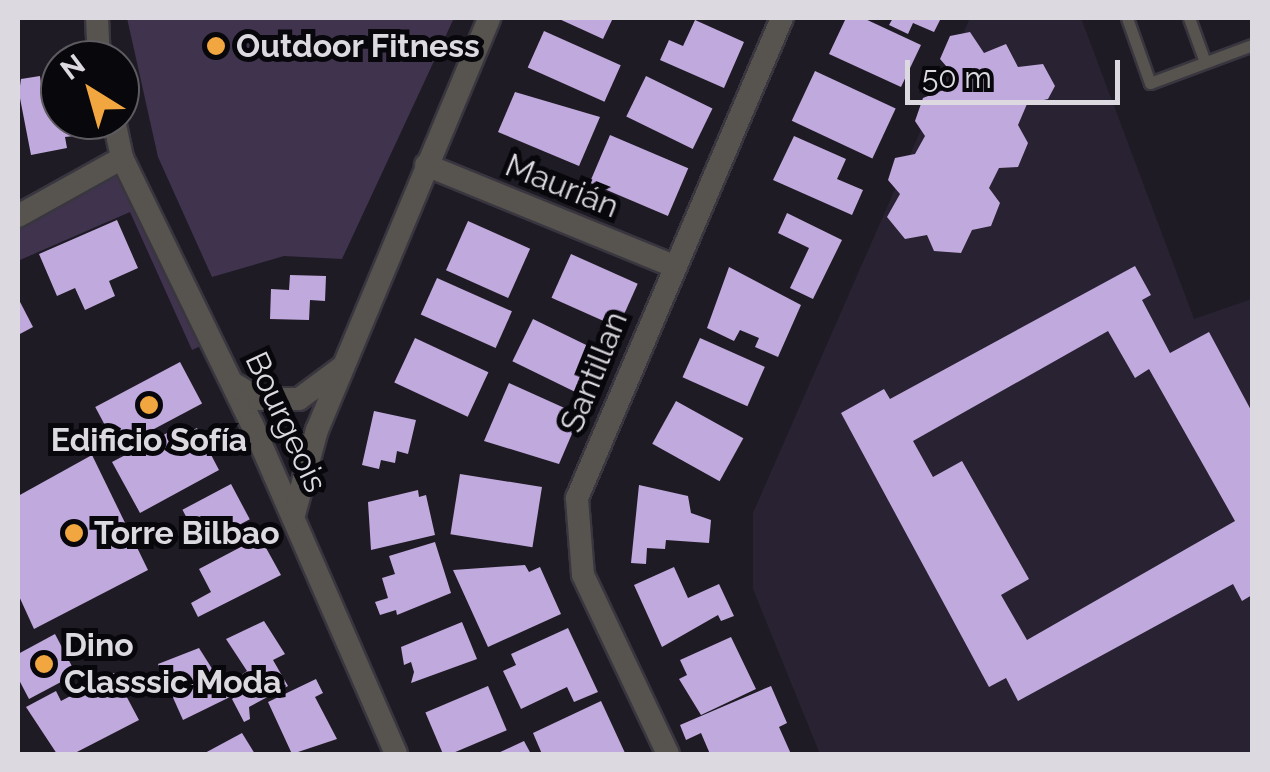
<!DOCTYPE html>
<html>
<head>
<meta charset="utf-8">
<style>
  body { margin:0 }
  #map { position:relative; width:1270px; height:772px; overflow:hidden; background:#1f1b25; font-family:Raleway,sans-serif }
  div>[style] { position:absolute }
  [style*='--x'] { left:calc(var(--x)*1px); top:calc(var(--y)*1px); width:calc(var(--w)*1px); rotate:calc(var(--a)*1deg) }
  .built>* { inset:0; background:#292232 }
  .green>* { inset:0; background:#3f334e }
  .building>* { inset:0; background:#c0a9dd; transform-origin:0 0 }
  .roads { filter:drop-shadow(2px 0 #39363f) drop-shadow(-2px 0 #39363f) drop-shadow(0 2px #39363f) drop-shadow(0 -2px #39363f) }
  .lane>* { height:11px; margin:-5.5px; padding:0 5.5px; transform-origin:5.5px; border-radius:5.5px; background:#57534f }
  .street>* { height:22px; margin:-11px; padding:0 11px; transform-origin:11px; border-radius:11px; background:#57534f }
  .dots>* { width:28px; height:28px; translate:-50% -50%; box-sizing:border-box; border:5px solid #08070b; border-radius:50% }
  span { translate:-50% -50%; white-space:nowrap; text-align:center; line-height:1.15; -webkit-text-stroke:10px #08070b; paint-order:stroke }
  .poi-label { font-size:32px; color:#dcd9e0; font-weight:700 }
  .left { translate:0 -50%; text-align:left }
  .street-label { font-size:32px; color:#dcd9e0 }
  .frame { position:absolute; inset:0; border:20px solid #dcd9e0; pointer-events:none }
  .north { position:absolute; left:40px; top:40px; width:100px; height:100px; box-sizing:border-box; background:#08070b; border:2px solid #5d5b60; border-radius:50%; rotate:323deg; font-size:28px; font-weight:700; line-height:40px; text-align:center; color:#dcd9e0 }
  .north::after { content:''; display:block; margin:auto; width:35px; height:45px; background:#f1a63f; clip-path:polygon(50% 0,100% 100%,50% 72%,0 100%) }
  .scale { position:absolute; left:905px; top:60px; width:215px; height:45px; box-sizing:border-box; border:5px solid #dcd9e0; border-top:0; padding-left:12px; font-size:30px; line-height:35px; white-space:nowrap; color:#dcd9e0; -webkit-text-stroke:8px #08070b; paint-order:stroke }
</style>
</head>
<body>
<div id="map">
  <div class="built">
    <i style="clip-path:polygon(970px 18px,1081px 18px,1194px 319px,1252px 299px,1252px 754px,820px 754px,753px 589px,753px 513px)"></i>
  </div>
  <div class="green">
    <i style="clip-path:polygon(127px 18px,454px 18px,342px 259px,284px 256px,212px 277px,158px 157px)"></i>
    <i style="clip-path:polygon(120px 164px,216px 339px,192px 350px,130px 212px,20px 260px,18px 253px,18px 221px)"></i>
  </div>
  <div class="building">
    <i style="clip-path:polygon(557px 18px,613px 18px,603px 39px)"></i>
    <i style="clip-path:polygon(846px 18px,863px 18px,921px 45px,901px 87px,829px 54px)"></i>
    <i style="clip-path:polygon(893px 18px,941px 18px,934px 32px,913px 23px,908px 34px,889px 25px)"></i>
    <i style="clip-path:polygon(695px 20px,744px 42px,724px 88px,660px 60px,669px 40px,683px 46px)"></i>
    <i style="left:544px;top:31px;width:84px;height:40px;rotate:24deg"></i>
    <i style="clip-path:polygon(970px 32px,984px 53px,1006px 44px,1018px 67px,1043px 64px,1055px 86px,1048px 99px,1027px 104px,1018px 125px,1028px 143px,1018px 167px,999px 168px,989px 188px,1000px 203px,991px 226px,972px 230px,961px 253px,934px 251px,927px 235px,905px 239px,887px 217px,900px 194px,888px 180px,895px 158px,915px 154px,925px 136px,915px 121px,923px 98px,946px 89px,953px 74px,940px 59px,950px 36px)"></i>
    <i style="left:815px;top:71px;width:89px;height:55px;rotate:25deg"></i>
    <i style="clip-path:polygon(40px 76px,41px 85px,49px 83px,53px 100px,60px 99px,60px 120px,71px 120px,74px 136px,65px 137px,67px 148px,31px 155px,19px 93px,21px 79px)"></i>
    <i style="left:646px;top:76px;width:74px;height:45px;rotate:26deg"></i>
    <i style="clip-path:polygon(515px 92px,600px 117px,579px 166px,498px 132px)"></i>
    <i style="left:610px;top:135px;width:85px;height:52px;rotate:23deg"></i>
    <i style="clip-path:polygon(794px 136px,846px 159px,837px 179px,863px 190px,852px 215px,773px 180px)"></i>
    <i style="clip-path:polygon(787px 213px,842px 240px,813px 299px,790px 288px,809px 248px,778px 233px)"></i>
    <i style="clip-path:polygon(117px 220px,138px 268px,109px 281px,115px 296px,85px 310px,75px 288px,57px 296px,39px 254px)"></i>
    <i style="left:468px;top:221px;width:68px;height:54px;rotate:24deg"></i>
    <i style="left:571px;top:254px;width:73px;height:48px;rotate:24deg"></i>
    <i style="clip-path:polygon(evenodd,1135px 266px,1151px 295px,1142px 300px,1170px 353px,1209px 332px,1252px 412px,1252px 595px,1242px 601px,1233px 584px,1018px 701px,1006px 678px,989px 687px,841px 413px,884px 389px,890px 399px,1135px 266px,1108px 331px,1135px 378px,1149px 369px,1235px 521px,1027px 640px,1001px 595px,1029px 579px,962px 461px,933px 477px,913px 441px,1108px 331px)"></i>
    <i style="clip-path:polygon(729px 267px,801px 305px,778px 357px,755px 347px,759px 338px,740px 330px,734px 341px,707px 328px)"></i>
    <i style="clip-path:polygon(290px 275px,326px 276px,325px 301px,310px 300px,309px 320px,270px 319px,271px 289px,289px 290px)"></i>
    <i style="left:437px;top:278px;width:82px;height:40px;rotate:24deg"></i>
    <i style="clip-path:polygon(18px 298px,33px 327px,18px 335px)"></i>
    <i style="left:533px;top:319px;width:78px;height:47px;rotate:26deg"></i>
    <i style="left:415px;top:338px;width:81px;height:49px;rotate:25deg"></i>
    <i style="left:700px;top:338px;width:71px;height:43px;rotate:24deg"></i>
    <i style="left:180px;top:362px;width:47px;height:96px;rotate:62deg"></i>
    <i style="clip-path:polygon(509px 383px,580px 415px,559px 464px,484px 441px)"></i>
    <i style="left:676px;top:401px;width:77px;height:49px;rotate:29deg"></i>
    <i style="clip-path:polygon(374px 411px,416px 420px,408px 454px,397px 451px,395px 463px,381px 460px,379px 469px,362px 465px)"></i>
    <i style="clip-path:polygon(197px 428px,219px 470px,140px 513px,112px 462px,169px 432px,173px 440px)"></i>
    <i style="clip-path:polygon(92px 455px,148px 570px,34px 629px,18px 594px,18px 496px)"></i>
    <i style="left:460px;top:474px;width:83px;height:61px;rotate:9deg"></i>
    <i style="left:231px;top:484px;width:40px;height:55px;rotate:62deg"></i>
    <i style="clip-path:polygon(639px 485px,688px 496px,691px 513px,711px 520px,709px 543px,666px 540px,665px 549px,647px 548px,646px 564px,631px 563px)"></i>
    <i style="clip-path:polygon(418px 490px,419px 497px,426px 495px,435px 535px,371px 550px,368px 502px)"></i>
    <i style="clip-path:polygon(260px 537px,281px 575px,198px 617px,191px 603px,211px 592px,199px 569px)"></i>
    <i style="clip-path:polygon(435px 542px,451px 593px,397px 615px,396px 610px,380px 615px,375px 602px,388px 598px,382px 578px,395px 574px,389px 556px)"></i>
    <i style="clip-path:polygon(525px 565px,529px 572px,540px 567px,561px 614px,488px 647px,453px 570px)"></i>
    <i style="clip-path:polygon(674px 567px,688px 598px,719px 584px,734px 616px,721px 621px,718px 615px,662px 647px,634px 585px)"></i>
    <i style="clip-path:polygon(264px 621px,285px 654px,273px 660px,288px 686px,249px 707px,250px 719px,244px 722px,232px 699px,243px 690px,234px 680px,247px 671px,226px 639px)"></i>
    <i style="clip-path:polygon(462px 622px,477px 659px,411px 683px,414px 672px,411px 662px,404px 665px,401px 647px)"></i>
    <i style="clip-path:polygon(568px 628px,598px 692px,574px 702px,567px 687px,521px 709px,503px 671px,516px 665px,511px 654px)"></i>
    <i style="clip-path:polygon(55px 634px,76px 674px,29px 699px,18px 678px,18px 654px)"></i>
    <i style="clip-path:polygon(731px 637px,756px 689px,701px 715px,679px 679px,687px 675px,680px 660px)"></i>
    <i style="clip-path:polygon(199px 648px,230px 697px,183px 720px,158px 664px)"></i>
    <i style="clip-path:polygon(114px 673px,139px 720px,73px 754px,57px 754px,26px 707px,56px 691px,61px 701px)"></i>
    <i style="clip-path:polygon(316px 679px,323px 693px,315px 697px,337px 739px,292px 754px,268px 702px)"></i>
    <i style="left:488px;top:686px;width:48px;height:68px;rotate:67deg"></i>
    <i style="clip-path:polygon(771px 686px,787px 723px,779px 727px,791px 754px,710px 754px,701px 733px,686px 740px,680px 725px)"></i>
    <i style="clip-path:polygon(601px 701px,625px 753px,542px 754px,533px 733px)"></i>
    <i style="clip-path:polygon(242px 733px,255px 754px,203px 754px)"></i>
    <i style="clip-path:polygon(524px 741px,531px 754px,496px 754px)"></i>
  </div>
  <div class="roads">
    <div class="lane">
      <i style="--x:1127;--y:18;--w:69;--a:70.5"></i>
      <i style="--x:1150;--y:83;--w:109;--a:-20.4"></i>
      <i style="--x:1189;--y:18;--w:47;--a:70"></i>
    </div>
    <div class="street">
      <i style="--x:97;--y:18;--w:42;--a:87.3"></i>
      <i style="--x:114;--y:120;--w:39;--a:78"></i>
      <i style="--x:122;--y:158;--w:296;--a:64"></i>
      <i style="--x:252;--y:424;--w:360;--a:66.4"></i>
      <i style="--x:426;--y:165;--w:267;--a:22.2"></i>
      <i style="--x:18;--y:216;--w:119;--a:-29.1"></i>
      <i style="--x:234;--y:384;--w:29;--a:31"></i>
      <i style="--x:259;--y:399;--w:40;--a:0"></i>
      <i style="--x:299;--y:399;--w:52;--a:-36.4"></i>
      <i style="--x:294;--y:515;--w:88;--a:-74.9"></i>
      <i style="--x:317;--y:430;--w:446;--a:-67.3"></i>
      <i style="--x:668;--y:754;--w:198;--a:-115.4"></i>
      <i style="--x:583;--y:575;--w:77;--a:-94.5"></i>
      <i style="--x:577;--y:498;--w:522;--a:-66.87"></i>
    </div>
  </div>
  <div class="dots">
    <i style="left:216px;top:46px;background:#f1a63f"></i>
    <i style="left:149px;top:405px;background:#f1a63f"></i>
    <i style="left:74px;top:533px;background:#f1a63f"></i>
    <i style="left:44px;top:664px;background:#f1a63f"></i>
  </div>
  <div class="poi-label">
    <span class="left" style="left:236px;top:46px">Outdoor Fitness</span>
    <span style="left:149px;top:440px">Edificio Sofía</span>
    <span class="left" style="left:94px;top:533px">Torre Bilbao</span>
    <span class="left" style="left:64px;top:664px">Dino<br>Classsic Moda</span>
  </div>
  <div class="street-label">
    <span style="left:562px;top:186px;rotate:22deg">Maurián</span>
    <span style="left:594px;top:372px;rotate:-68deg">Santillan</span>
    <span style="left:286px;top:422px;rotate:65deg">Bourgeois</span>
  </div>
  <div class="frame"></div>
  <div class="north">N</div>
  <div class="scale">50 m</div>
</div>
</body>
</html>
